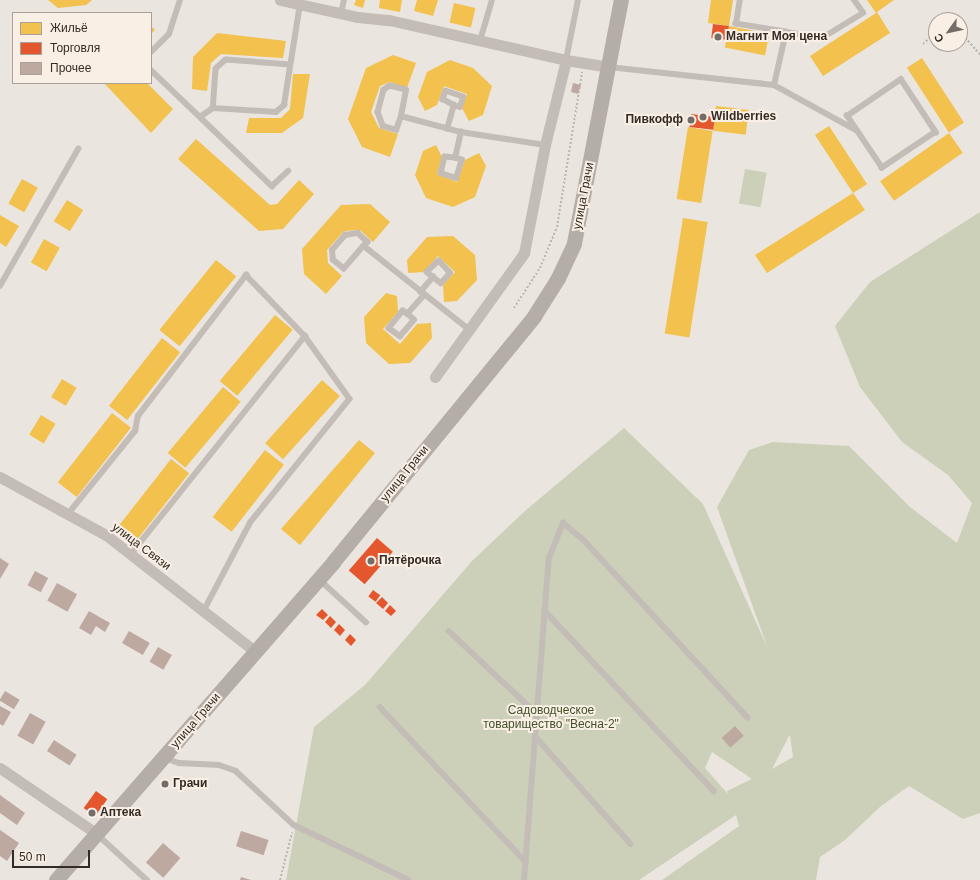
<!DOCTYPE html>
<html>
<head>
<meta charset="utf-8">
<style>
  body { margin:0 }
  #map { position:relative; width:980px; height:880px; overflow:hidden; background:#ebe5df; font-family:Helvetica,sans-serif }
  div>[style] { position:absolute }
  [style*='--x'] { left:calc(var(--x)*1px); top:calc(var(--y)*1px); width:calc(var(--w)*1px); rotate:calc(var(--a)*1deg) }
  .green>* { inset:0; background:#ccd0b8; transform-origin:0 0 }
  .homes>* { inset:0; background:#f2c14e; transform-origin:0 0 }
  .shops>* { inset:0; background:#e4572e; transform-origin:0 0 }
  .building>* { inset:0; background:#bea9a1; transform-origin:0 0 }
  .path>* { height:2px; margin-top:-1px; transform-origin:0; background:repeating-linear-gradient(90deg,#bcb5b0 0 2px,transparent 0 4px) }
  .lane>* { height:5.5px; margin:-2.75px; padding:0 2.75px; transform-origin:2.75px; border-radius:2.75px; background:#c4bdb7 }
  .street>* { height:11px; margin:-5.5px; padding:0 5.5px; transform-origin:5.5px; border-radius:5.5px; background:#c4bdb7 }
  .secondary>* { height:15px; margin:-7.5px; padding:0 7.5px; transform-origin:7.5px; border-radius:7.5px; background:#b5ada8 }
  .dots>* { width:11px; height:11px; translate:-50% -50%; box-sizing:border-box; border:2px solid #f9efe5; border-radius:50% }
  span { translate:-50% -50%; white-space:nowrap; text-align:center; line-height:1.15; -webkit-text-stroke:4px #f9efe5; paint-order:stroke }
  .poi-label { font-size:12px; color:#342b26; font-weight:700 }
  .left { translate:0 -50%; text-align:left }
  .right { translate:-100% -50%; text-align:right }
  .street-label { font-size:12px; color:#342b26 }
  .park-label { font-size:12px; color:#43522b }
  .legend { position:absolute; left:12px; top:12px; width:140px; height:72px; box-sizing:border-box; background:#f9efe5; border:1px solid #aaa199; margin:0; padding:5px 7px; list-style:none; font-size:12px; color:#342b26 }
  .legend li { display:flex; align-items:center; gap:8px; height:20px }
  .legend b { width:20px; border:1px solid #aaa199 }
  .north { position:absolute; left:928px; top:12px; width:40px; height:40px; box-sizing:border-box; background:#f9efe5; border:1px solid #aaa199; border-radius:50%; rotate:237deg; font-size:11px; font-weight:700; line-height:16px; text-align:center; color:#342b26 }
  .north::after { content:''; display:block; margin:auto; width:14px; height:18px; background:#746c67; clip-path:polygon(50% 0,100% 100%,50% 72%,0 100%) }
  .scale { position:absolute; left:12px; top:850px; width:78px; height:18px; box-sizing:border-box; border:2px solid #342b26; border-top:0; padding-left:5px; font-size:12px; line-height:14px; white-space:nowrap; color:#342b26; -webkit-text-stroke:3px #f9efe5; paint-order:stroke }
</style>
</head>
<body>
<div id="map">
  <div class="green">
    <i style="left:745px;top:169px;width:22px;height:35px;rotate:10deg"></i>
    <i style="clip-path:polygon(evenodd,980px 212px,980px 813px,963px 819px,909px 786px,881px 806px,845px 840px,820px 857px,816px 880px,662px 880px,739px 826px,736px 815px,639px 880px,286px 880px,314px 727px,365px 685px,472px 561px,526px 510px,624px 428px,703px 504px,768px 649px,717px 507px,749px 450px,773px 442px,849px 446px,910px 507px,957px 543px,972px 503px,948px 475px,902px 442px,860px 387px,835px 326px,870px 282px,980px 212px,790px 736px,793px 757px,772px 769px,789px 736px,790px 736px,980px 212px,712px 752px,752px 779px,727px 791px,728px 794px,705px 768px,712px 752px)"></i>
  </div>
  <div class="homes">
    <i style="clip-path:polygon(48px 0,92px 0,86px 5px,58px 8px)"></i>
    <i style="clip-path:polygon(356px 0,365px 0,363px 8px,354px 5px)"></i>
    <i style="clip-path:polygon(380px 0,402px 0,400px 12px,379px 8px)"></i>
    <i style="clip-path:polygon(417px 0,438px 0,433px 16px,414px 11px)"></i>
    <i style="clip-path:polygon(711px 0,733px 0,729px 26px,708px 23px)"></i>
    <i style="clip-path:polygon(867px 0,894px 0,877px 12px,890px 33px,823px 76px,810px 56px,876px 13px)"></i>
    <i style="left:454px;top:3px;width:22px;height:20px;rotate:13deg"></i>
    <i style="clip-path:polygon(151px 26px,155px 30px,151px 34px)"></i>
    <i style="left:729px;top:26px;width:41px;height:22px;rotate:11deg"></i>
    <i style="clip-path:polygon(217px 33px,286px 41px,283px 58px,221px 54px,211px 63px,207px 91px,192px 89px,193px 57px)"></i>
    <i style="clip-path:polygon(393px 55px,416px 63px,407px 88px,390px 82px,380px 86px,371px 112px,379px 128px,398px 134px,390px 157px,362px 147px,348px 119px,366px 68px)"></i>
    <i style="left:922px;top:58px;width:77px;height:18px;rotate:57deg"></i>
    <i style="clip-path:polygon(450px 60px,473px 68px,492px 86px,483px 115px,469px 121px,462px 108px,467px 94px,444px 86px,437px 105px,425px 111px,418px 97px,427px 72px)"></i>
    <i style="clip-path:polygon(293px 74px,310px 74px,303px 118px,282px 133px,246px 133px,249px 118px,281px 118px,290px 109px)"></i>
    <i style="clip-path:polygon(104px 83px,147px 83px,173px 109px,151px 133px)"></i>
    <i style="left:716px;top:106px;width:33px;height:25px;rotate:7deg"></i>
    <i style="clip-path:polygon(829px 126px,867px 184px,853px 193px,865px 210px,767px 273px,755px 255px,853px 193px,815px 135px)"></i>
    <i style="left:688px;top:127px;width:25px;height:73px;rotate:9deg"></i>
    <i style="left:949px;top:133px;width:24px;height:84px;rotate:55deg"></i>
    <i style="clip-path:polygon(196px 139px,270px 205px,277px 204px,299px 180px,314px 194px,283px 229px,259px 231px,178px 159px)"></i>
    <i style="clip-path:polygon(436px 145px,442px 157px,437px 174px,457px 182px,465px 160px,479px 153px,486px 166px,475px 197px,453px 207px,426px 198px,415px 175px,423px 151px)"></i>
    <i style="left:22px;top:179px;width:18px;height:28px;rotate:29deg"></i>
    <i style="left:67px;top:200px;width:19px;height:25px;rotate:32deg"></i>
    <i style="clip-path:polygon(370px 204px,390px 222px,373px 242px,360px 230px,344px 231px,327px 250px,328px 263px,342px 276px,326px 294px,304px 274px,302px 249px,341px 205px)"></i>
    <i style="clip-path:polygon(0 215px,19px 226px,6px 247px,0 243px)"></i>
    <i style="left:683px;top:218px;width:25px;height:117px;rotate:9deg"></i>
    <i style="clip-path:polygon(453px 236px,475px 255px,477px 280px,457px 301px,444px 302px,443px 285px,455px 272px,438px 256px,424px 272px,408px 273px,407px 260px,427px 237px)"></i>
    <i style="left:44px;top:239px;width:18px;height:27px;rotate:29deg"></i>
    <i style="left:216px;top:260px;width:26px;height:90px;rotate:39deg"></i>
    <i style="clip-path:polygon(386px 293px,397px 296px,398px 312px,383px 329px,400px 344px,417px 324px,431px 323px,432px 338px,410px 363px,389px 364px,366px 343px,364px 317px)"></i>
    <i style="left:275px;top:315px;width:23px;height:86px;rotate:40deg"></i>
    <i style="left:162px;top:338px;width:23px;height:86px;rotate:38deg"></i>
    <i style="left:62px;top:379px;width:17px;height:21px;rotate:31deg"></i>
    <i style="left:322px;top:380px;width:24px;height:85px;rotate:42deg"></i>
    <i style="left:223px;top:387px;width:23px;height:86px;rotate:40deg"></i>
    <i style="left:112px;top:413px;width:24px;height:88px;rotate:38deg"></i>
    <i style="left:41px;top:415px;width:17px;height:23px;rotate:31deg"></i>
    <i style="clip-path:polygon(359px 440px,375px 453px,300px 545px,281px 529px)"></i>
    <i style="left:265px;top:450px;width:24px;height:85px;rotate:38deg"></i>
    <i style="left:171px;top:459px;width:23px;height:88px;rotate:38deg"></i>
  </div>
  <div class="shops">
    <i style="left:713px;top:24px;width:16px;height:14px;rotate:7deg"></i>
    <i style="left:691px;top:114px;width:24px;height:13px;rotate:7deg"></i>
    <i style="left:377px;top:538px;width:21px;height:43px;rotate:41deg"></i>
    <i style="left:373px;top:590px;width:9px;height:8px;rotate:36deg"></i>
    <i style="clip-path:polygon(382px 597px,388px 603px,383px 609px,376px 603px)"></i>
    <i style="clip-path:polygon(390px 605px,396px 611px,391px 616px,385px 611px)"></i>
    <i style="clip-path:polygon(322px 609px,328px 615px,323px 620px,316px 615px)"></i>
    <i style="clip-path:polygon(330px 616px,336px 622px,331px 628px,325px 622px)"></i>
    <i style="clip-path:polygon(339px 624px,345px 630px,340px 636px,334px 630px)"></i>
    <i style="clip-path:polygon(350px 634px,356px 640px,351px 646px,345px 640px)"></i>
    <i style="left:96px;top:791px;width:14px;height:21px;rotate:36deg"></i>
  </div>
  <div class="building">
    <i style="clip-path:polygon(573px 83px,581px 85px,578px 94px,571px 92px)"></i>
    <i style="clip-path:polygon(0 558px,9px 564px,0 579px)"></i>
    <i style="left:35px;top:571px;width:15px;height:16px;rotate:28deg"></i>
    <i style="left:57px;top:583px;width:23px;height:20px;rotate:29deg"></i>
    <i style="clip-path:polygon(89px 611px,110px 623px,105px 632px,96px 626px,91px 635px,79px 628px)"></i>
    <i style="left:129px;top:631px;width:24px;height:14px;rotate:30deg"></i>
    <i style="left:158px;top:647px;width:16px;height:17px;rotate:30deg"></i>
    <i style="left:5px;top:691px;width:17px;height:11px;rotate:31deg"></i>
    <i style="clip-path:polygon(0 706px,11px 712px,3px 726px,0 724px)"></i>
    <i style="left:30px;top:713px;width:18px;height:26px;rotate:29deg"></i>
    <i style="left:735px;top:726px;width:13px;height:18px;rotate:48deg"></i>
    <i style="left:54px;top:740px;width:27px;height:13px;rotate:33deg"></i>
    <i style="clip-path:polygon(0 795px,25px 813px,17px 825px,0 813px)"></i>
    <i style="clip-path:polygon(0 830px,19px 843px,7px 861px,0 856px)"></i>
    <i style="left:241px;top:831px;width:29px;height:16px;rotate:18deg"></i>
    <i style="left:163px;top:843px;width:23px;height:26px;rotate:41deg"></i>
    <i style="clip-path:polygon(241px 877px,251px 880px,240px 880px)"></i>
  </div>
  <div class="path">
    <i style="--x:948;--y:20;--w:1;--a:0"></i>
    <i style="--x:960;--y:32;--w:30;--a:48"></i>
    <i style="--x:923;--y:44;--w:18;--a:-43"></i>
    <i style="--x:514;--y:308;--w:48;--a:-57"></i>
    <i style="--x:540;--y:268;--w:44;--a:-67.5"></i>
    <i style="--x:557;--y:227;--w:157;--a:-80.8"></i>
    <i style="--x:280;--y:880;--w:49;--a:-75.7"></i>
  </div>
  <div class="lane">
    <i style="--x:341;--y:13;--w:13;--a:-77"></i>
    <i style="--x:786;--y:32;--w:36;--a:9"></i>
    <i style="--x:822;--y:38;--w:48;--a:-31.4"></i>
    <i style="--x:863;--y:13;--w:16;--a:-125"></i>
    <i style="--x:480;--y:41;--w:43;--a:-73.7"></i>
    <i style="--x:151;--y:52;--w:25;--a:-45"></i>
    <i style="--x:169;--y:34;--w:36;--a:-72"></i>
    <i style="--x:566;--y:60;--w:61;--a:-78.7"></i>
    <i style="--x:290;--y:65;--w:64;--a:-175.5"></i>
    <i style="--x:226;--y:60;--w:13;--a:138"></i>
    <i style="--x:216;--y:69;--w:39;--a:94"></i>
    <i style="--x:213;--y:108;--w:63;--a:3.6"></i>
    <i style="--x:276;--y:112;--w:11;--a:-41"></i>
    <i style="--x:284;--y:105;--w:102;--a:-81"></i>
    <i style="--x:609;--y:67;--w:166;--a:6.2"></i>
    <i style="--x:774;--y:85;--w:54;--a:-77.2"></i>
    <i style="--x:786;--y:32;--w:51;--a:-170.9"></i>
    <i style="--x:736;--y:24;--w:24;--a:-81"></i>
    <i style="--x:151;--y:70;--w:168;--a:43.8"></i>
    <i style="--x:272;--y:186;--w:22;--a:-43"></i>
    <i style="--x:901;--y:79;--w:64;--a:56.6"></i>
    <i style="--x:936;--y:132;--w:65;--a:146.3"></i>
    <i style="--x:882;--y:168;--w:63;--a:-123.9"></i>
    <i style="--x:847;--y:116;--w:65;--a:-34.4"></i>
    <i style="--x:774;--y:85;--w:94;--a:28.8"></i>
    <i style="--x:401;--y:116;--w:26;--a:-79"></i>
    <i style="--x:406;--y:90;--w:16;--a:-166"></i>
    <i style="--x:390;--y:86;--w:7;--a:146"></i>
    <i style="--x:384;--y:90;--w:23;--a:105"></i>
    <i style="--x:378;--y:112;--w:15;--a:70"></i>
    <i style="--x:383;--y:126;--w:14;--a:17"></i>
    <i style="--x:396;--y:130;--w:15;--a:-70"></i>
    <i style="--x:401;--y:116;--w:62;--a:14.9"></i>
    <i style="--x:461;--y:132;--w:85;--a:8.8"></i>
    <i style="--x:200;--y:117;--w:16;--a:-35"></i>
    <i style="--x:447;--y:129;--w:25;--a:-74"></i>
    <i style="--x:454;--y:105;--w:6;--a:18"></i>
    <i style="--x:460;--y:107;--w:10;--a:-73"></i>
    <i style="--x:463;--y:97;--w:18;--a:-161"></i>
    <i style="--x:446;--y:91;--w:9;--a:111"></i>
    <i style="--x:443;--y:99;--w:13;--a:29"></i>
    <i style="--x:455;--y:158;--w:10;--a:-174"></i>
    <i style="--x:445;--y:157;--w:16;--a:104"></i>
    <i style="--x:441;--y:173;--w:16;--a:18"></i>
    <i style="--x:456;--y:178;--w:19;--a:-72"></i>
    <i style="--x:462;--y:160;--w:7;--a:-164"></i>
    <i style="--x:455;--y:158;--w:27;--a:-77"></i>
    <i style="--x:364;--y:246;--w:30;--a:131"></i>
    <i style="--x:344;--y:269;--w:14;--a:-141"></i>
    <i style="--x:333;--y:260;--w:10;--a:-96"></i>
    <i style="--x:332;--y:250;--w:20;--a:-49"></i>
    <i style="--x:345;--y:235;--w:13;--a:-9"></i>
    <i style="--x:358;--y:233;--w:13;--a:42"></i>
    <i style="--x:368;--y:242;--w:6;--a:135"></i>
    <i style="--x:364;--y:246;--w:135;--a:38.4"></i>
    <i style="--x:0;--y:286;--w:158;--a:-60.3"></i>
    <i style="--x:420;--y:292;--w:20;--a:-49"></i>
    <i style="--x:433;--y:277;--w:10;--a:37"></i>
    <i style="--x:441;--y:283;--w:13;--a:-48"></i>
    <i style="--x:450;--y:273;--w:16;--a:-133"></i>
    <i style="--x:439;--y:261;--w:16;--a:137"></i>
    <i style="--x:427;--y:272;--w:8;--a:40"></i>
    <i style="--x:407;--y:314;--w:5;--a:-143"></i>
    <i style="--x:403;--y:311;--w:22;--a:129"></i>
    <i style="--x:389;--y:328;--w:14;--a:36"></i>
    <i style="--x:400;--y:336;--w:21;--a:-49"></i>
    <i style="--x:414;--y:320;--w:9;--a:-139"></i>
    <i style="--x:407;--y:314;--w:25;--a:-48"></i>
    <i style="--x:68;--y:514;--w:107;--a:-51.1"></i>
    <i style="--x:135;--y:431;--w:15;--a:-79"></i>
    <i style="--x:138;--y:416;--w:178;--a:-52.5"></i>
    <i style="--x:246;--y:275;--w:85;--a:46"></i>
    <i style="--x:305;--y:336;--w:77;--a:54.5"></i>
    <i style="--x:350;--y:399;--w:158;--a:128.8"></i>
    <i style="--x:251;--y:522;--w:101;--a:117.8"></i>
    <i style="--x:131;--y:554;--w:279;--a:-51.4"></i>
    <i style="--x:319;--y:579;--w:64;--a:42.5"></i>
    <i style="--x:545;--y:611;--w:247;--a:46.8"></i>
    <i style="--x:449;--y:631;--w:121;--a:43.3"></i>
    <i style="--x:380;--y:707;--w:213;--a:46.7"></i>
    <i style="--x:535;--y:736;--w:144;--a:48.4"></i>
    <i style="--x:165;--y:758;--w:15;--a:20"></i>
    <i style="--x:179;--y:763;--w:40;--a:2.9"></i>
    <i style="--x:219;--y:765;--w:18;--a:19"></i>
    <i style="--x:236;--y:771;--w:79;--a:43"></i>
    <i style="--x:294;--y:825;--w:127;--a:25.6"></i>
    <i style="--x:97;--y:834;--w:68;--a:42.6"></i>
    <i style="--x:524;--y:880;--w:323;--a:-85.6"></i>
    <i style="--x:549;--y:558;--w:38;--a:-68"></i>
    <i style="--x:563;--y:523;--w:26;--a:39"></i>
    <i style="--x:583;--y:539;--w:243;--a:47.3"></i>
  </div>
  <div class="street">
    <i style="--x:280;--y:0;--w:80;--a:12.3"></i>
    <i style="--x:358;--y:17;--w:31;--a:6"></i>
    <i style="--x:389;--y:20;--w:181;--a:12.7"></i>
    <i style="--x:435;--y:377;--w:153;--a:-54.3"></i>
    <i style="--x:524;--y:253;--w:110;--a:-79"></i>
    <i style="--x:545;--y:145;--w:88;--a:-76.1"></i>
    <i style="--x:566;--y:60;--w:44;--a:9.2"></i>
    <i style="--x:0;--y:477;--w:121;--a:28.7"></i>
    <i style="--x:106;--y:535;--w:190;--a:38"></i>
    <i style="--x:0;--y:768;--w:117;--a:34.2"></i>
  </div>
  <div class="secondary">
    <i style="--x:56;--y:880;--w:422;--a:-48.9"></i>
    <i style="--x:333;--y:562;--w:318;--a:-50.7"></i>
    <i style="--x:534;--y:316;--w:45;--a:-57.7"></i>
    <i style="--x:558;--y:278;--w:38;--a:-65"></i>
    <i style="--x:574;--y:243;--w:248;--a:-79.1"></i>
  </div>
  <div class="dots">
    <i style="left:718px;top:37px;background:#746c67"></i>
    <i style="left:703px;top:117px;background:#746c67"></i>
    <i style="left:691px;top:120px;background:#746c67"></i>
    <i style="left:371px;top:561px;background:#746c67"></i>
    <i style="left:165px;top:784px;background:#746c67"></i>
    <i style="left:92px;top:813px;background:#746c67"></i>
  </div>
  <div class="poi-label">
    <span class="left" style="left:726px;top:37px">Магнит Моя цена</span>
    <span class="left" style="left:711px;top:117px">Wildberries</span>
    <span class="right" style="left:683px;top:120px">Пивкофф</span>
    <span class="left" style="left:379px;top:561px">Пятёрочка</span>
    <span class="left" style="left:173px;top:784px">Грачи</span>
    <span class="left" style="left:100px;top:813px">Аптека</span>
  </div>
  <div class="street-label">
    <span style="left:584px;top:196px;rotate:-79deg">улица Грачи</span>
    <span style="left:405px;top:474px;rotate:-51deg">улица Грачи</span>
    <span style="left:141px;top:547px;rotate:37deg">улица Связи</span>
    <span style="left:196px;top:721px;rotate:-49deg">улица Грачи</span>
  </div>
  <div class="park-label">
    <span style="left:551px;top:718px">Садоводческое<br>товарищество "Весна-2"</span>
  </div>
  <ul class="legend">
  <li><b style="height:11px;background:#f2c14e"></b>Жильё</li>
  <li><b style="height:11px;background:#e4572e"></b>Торговля</li>
  <li><b style="height:11px;background:#bea9a1"></b>Прочее</li>
  </ul>
  <div class="north">С</div>
  <div class="scale">50 m</div>
</div>
</body>
</html>
